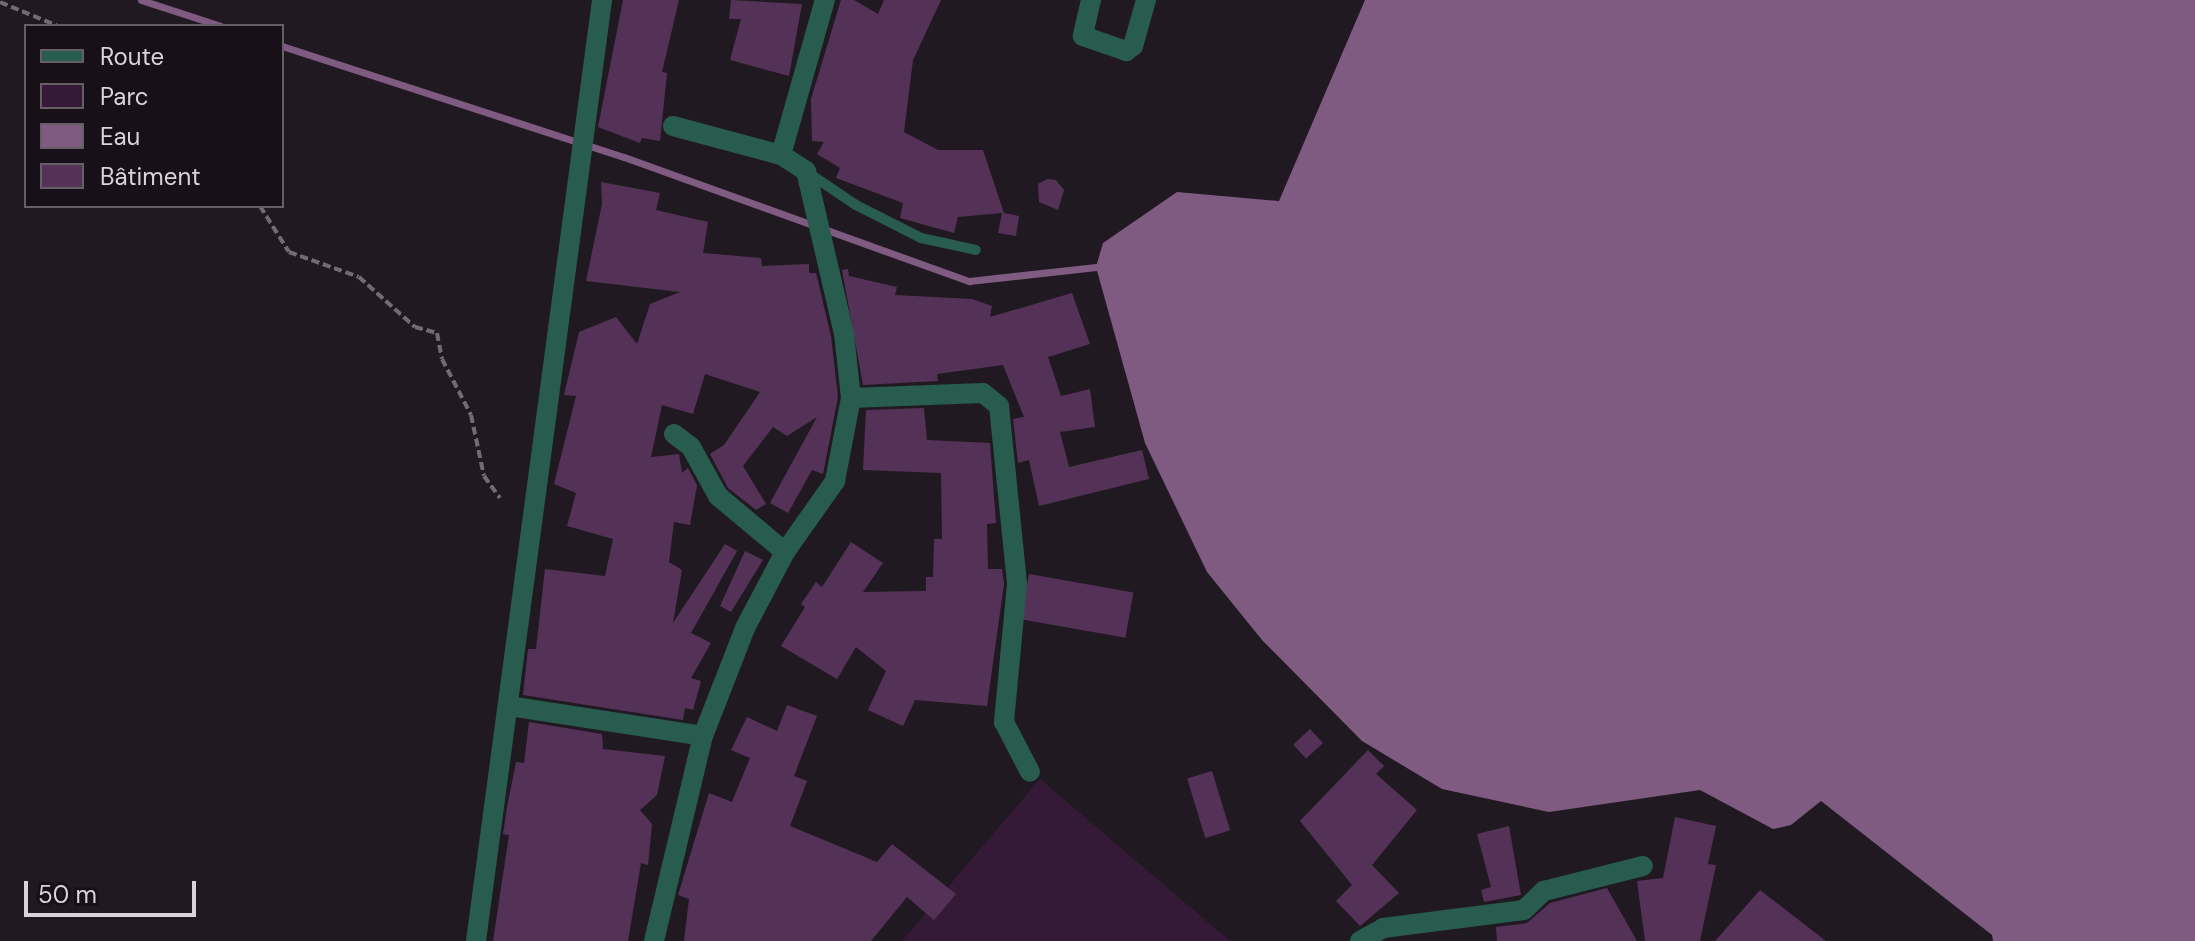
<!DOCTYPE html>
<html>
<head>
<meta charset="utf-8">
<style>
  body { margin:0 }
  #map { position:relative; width:2195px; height:941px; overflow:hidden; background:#211921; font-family:"DM Sans",sans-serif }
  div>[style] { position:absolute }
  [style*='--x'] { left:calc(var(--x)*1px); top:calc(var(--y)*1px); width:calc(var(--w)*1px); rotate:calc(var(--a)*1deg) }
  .green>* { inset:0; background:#351a37 }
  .water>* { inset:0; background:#7f5a81 }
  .stream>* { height:7px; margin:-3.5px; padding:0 3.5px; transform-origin:3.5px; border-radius:3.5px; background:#7f5a81 }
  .building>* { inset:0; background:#543257; transform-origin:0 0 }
  .path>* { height:4px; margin-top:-2px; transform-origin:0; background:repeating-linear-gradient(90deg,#726b72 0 8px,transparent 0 12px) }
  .service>* { height:10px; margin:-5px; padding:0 5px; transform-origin:5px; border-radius:5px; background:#275c4f }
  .minor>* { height:20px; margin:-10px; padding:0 10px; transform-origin:10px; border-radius:10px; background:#275c4f }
  .tertiary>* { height:20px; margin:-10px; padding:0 10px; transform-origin:10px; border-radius:10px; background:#275c4f }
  span { translate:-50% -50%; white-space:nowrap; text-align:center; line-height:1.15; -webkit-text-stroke:7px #171018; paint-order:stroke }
  .legend { position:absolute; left:24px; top:24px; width:260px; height:184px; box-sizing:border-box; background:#171018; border:2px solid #655e65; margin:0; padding:10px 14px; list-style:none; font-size:24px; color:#d9d4d9 }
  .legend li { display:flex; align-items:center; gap:16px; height:40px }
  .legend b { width:40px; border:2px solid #655e65 }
  .scale { position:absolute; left:24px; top:881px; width:172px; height:36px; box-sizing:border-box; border:4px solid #d9d4d9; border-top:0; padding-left:10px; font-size:24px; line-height:28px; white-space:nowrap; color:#d9d4d9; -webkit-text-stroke:6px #171018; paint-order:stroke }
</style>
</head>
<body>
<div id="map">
  <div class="green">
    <i style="clip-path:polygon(1040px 779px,1230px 941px,902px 941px)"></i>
  </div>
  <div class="water">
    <i style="clip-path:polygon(1365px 0,2195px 0,2195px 941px,1993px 941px,1992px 935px,1821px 801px,1791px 825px,1773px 829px,1700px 790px,1549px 812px,1442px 789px,1362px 741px,1262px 640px,1207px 572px,1145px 443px,1096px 267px,1103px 243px,1177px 192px,1279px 201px)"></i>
  </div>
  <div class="stream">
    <i style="--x:141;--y:0;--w:84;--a:18"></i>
    <i style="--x:282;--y:46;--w:360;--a:18"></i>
    <i style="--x:624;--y:157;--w:367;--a:19.8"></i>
    <i style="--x:969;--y:281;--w:128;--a:-6.3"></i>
  </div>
  <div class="building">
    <i style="clip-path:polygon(623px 0,679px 0,662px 72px,667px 73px,660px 141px,642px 138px,640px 143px,598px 127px)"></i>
    <i style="clip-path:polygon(731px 0,802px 4px,789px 76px,730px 60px,741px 19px,729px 19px)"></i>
    <i style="clip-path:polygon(841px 0,854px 0,878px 14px,884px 0,941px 0,913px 60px,904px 132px,938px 150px,983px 150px,1004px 213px,1019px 216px,1016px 236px,998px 233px,1002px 213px,958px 217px,954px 233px,900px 218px,903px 203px,836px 178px,840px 168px,817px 154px,824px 142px,812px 141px,811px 99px)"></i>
    <i style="clip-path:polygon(1047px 179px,1056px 180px,1064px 190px,1058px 210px,1039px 202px,1038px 184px)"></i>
    <i style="clip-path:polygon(601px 182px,660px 193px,656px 210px,708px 222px,703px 253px,761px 258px,762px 266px,809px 264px,809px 273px,816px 273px,831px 336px,838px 397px,823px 474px,812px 470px,788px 513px,770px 503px,817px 417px,787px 436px,773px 427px,743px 466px,766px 504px,756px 510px,728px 488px,710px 454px,724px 445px,760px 392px,705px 374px,693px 414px,662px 405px,651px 457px,679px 454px,682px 473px,688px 468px,697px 485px,690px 525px,674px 522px,669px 562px,682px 570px,673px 623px,725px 544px,737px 551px,691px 633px,711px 643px,691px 678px,701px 681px,693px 710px,685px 708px,683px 720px,523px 695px,528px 649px,536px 649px,545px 569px,605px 576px,613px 539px,567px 526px,576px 493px,554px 484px,576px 396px,564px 395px,579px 332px,616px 317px,637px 344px,650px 304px,680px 292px,586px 281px,602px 204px)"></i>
    <i style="clip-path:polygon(848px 269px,849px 276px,897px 287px,895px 295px,972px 299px,992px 306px,990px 317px,1072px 293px,1090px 344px,1048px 357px,1061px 396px,1090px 389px,1095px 427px,1060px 432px,1069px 467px,1142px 450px,1149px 479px,1039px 506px,1029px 460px,1018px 463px,1013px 419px,1024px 417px,1003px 365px,937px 374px,938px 381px,863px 385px,842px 270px)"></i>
    <i style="clip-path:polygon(924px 408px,927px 440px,990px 443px,996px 523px,987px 524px,988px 569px,1002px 569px,1004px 584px,987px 706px,915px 700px,903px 726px,868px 710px,886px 671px,856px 647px,837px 679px,781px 646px,805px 607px,801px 604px,816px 582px,822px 587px,851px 542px,883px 563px,863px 592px,926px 591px,926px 577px,933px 577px,934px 539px,942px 539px,941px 473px,863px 470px,866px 410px)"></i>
    <i style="clip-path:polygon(745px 551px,763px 560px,731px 612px,720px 606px)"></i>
    <i style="left:1029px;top:574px;width:106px;height:46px;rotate:10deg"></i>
    <i style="clip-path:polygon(787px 705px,817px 716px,794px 776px,807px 781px,790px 826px,877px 862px,892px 844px,956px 894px,934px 920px,907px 897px,871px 941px,684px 941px,689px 899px,678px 895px,709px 793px,732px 802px,750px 758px,731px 750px,747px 717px,777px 731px)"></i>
    <i style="clip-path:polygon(529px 722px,602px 734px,603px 749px,665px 756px,657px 795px,640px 810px,652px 824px,648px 865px,641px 863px,628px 941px,493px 941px,509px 835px,503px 834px,507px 807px,516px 762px,524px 763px)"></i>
    <i style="left:1310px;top:729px;width:19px;height:23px;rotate:47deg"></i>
    <i style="clip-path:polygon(1368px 750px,1384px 766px,1376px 774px,1417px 810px,1372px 865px,1399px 893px,1360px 926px,1336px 901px,1352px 885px,1300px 821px)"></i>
    <i style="left:1212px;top:771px;width:62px;height:26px;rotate:73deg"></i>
    <i style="clip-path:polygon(1675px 817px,1716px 826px,1708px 864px,1716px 865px,1700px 941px,1645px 941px,1637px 881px,1663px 878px)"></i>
    <i style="clip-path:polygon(1509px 826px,1521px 895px,1484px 902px,1481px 890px,1491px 887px,1477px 834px)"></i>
    <i style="clip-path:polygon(1607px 888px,1637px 941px,1497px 941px,1496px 927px,1527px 923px,1550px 903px)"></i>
    <i style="clip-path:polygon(1760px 890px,1826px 941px,1715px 941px)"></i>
  </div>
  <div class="path">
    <i style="--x:0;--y:2;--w:63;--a:22.5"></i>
    <i style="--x:260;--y:206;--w:54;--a:57.8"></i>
    <i style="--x:289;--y:252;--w:74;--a:19.7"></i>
    <i style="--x:359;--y:277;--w:75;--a:41.8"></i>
    <i style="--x:415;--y:327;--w:23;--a:15"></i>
    <i style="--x:437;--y:333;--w:26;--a:79"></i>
    <i style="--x:442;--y:359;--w:63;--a:62.6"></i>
    <i style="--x:471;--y:415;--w:62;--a:78"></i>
    <i style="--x:484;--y:476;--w:27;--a:54"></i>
  </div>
  <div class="service">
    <i style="--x:807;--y:172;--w:59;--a:34"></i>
    <i style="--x:856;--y:205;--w:73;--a:26.9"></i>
    <i style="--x:921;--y:238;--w:56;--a:12.3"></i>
  </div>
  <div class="minor">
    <i style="--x:1091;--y:0;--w:37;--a:103"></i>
    <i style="--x:1083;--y:36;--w:46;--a:19.2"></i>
    <i style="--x:1126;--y:51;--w:9;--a:-36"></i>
    <i style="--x:1133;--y:46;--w:48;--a:-74.2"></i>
    <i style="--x:673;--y:126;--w:112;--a:15"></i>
    <i style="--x:781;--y:155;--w:161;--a:-74.2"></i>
    <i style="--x:851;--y:398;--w:132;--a:-2.2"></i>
    <i style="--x:983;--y:393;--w:21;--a:39"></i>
    <i style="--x:999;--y:406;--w:179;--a:84.2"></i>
    <i style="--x:1017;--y:584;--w:139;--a:95.4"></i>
    <i style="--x:1004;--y:722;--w:56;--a:62.5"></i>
    <i style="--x:674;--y:434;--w:21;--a:37"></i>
    <i style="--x:691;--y:447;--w:56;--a:61.1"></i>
    <i style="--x:718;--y:496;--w:87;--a:39.9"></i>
    <i style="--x:508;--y:706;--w:197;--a:8.7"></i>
    <i style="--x:654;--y:941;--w:211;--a:-76.6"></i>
    <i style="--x:703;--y:736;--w:116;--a:-68.7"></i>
    <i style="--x:745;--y:628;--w:86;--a:-62.2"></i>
    <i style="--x:785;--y:552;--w:87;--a:-54.8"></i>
    <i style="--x:835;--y:481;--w:85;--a:-79.1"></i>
    <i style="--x:851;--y:398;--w:64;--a:-96.2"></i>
    <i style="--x:844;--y:334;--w:167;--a:-103.1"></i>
    <i style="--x:806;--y:171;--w:30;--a:-147"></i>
    <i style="--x:1360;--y:941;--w:26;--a:-29"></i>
    <i style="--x:1383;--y:928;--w:142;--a:-7.3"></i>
    <i style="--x:1524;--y:910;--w:28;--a:-44"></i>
    <i style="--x:1544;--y:891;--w:102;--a:-14.2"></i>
  </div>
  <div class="tertiary">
    <i style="--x:476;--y:941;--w:949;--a:-82.37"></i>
  </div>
  <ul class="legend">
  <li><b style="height:10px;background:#275c4f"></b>Route</li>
  <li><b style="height:22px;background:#351a37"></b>Parc</li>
  <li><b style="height:22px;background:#7f5a81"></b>Eau</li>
  <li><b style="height:22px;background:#543257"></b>Bâtiment</li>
  </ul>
  <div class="scale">50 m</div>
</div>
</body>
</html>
